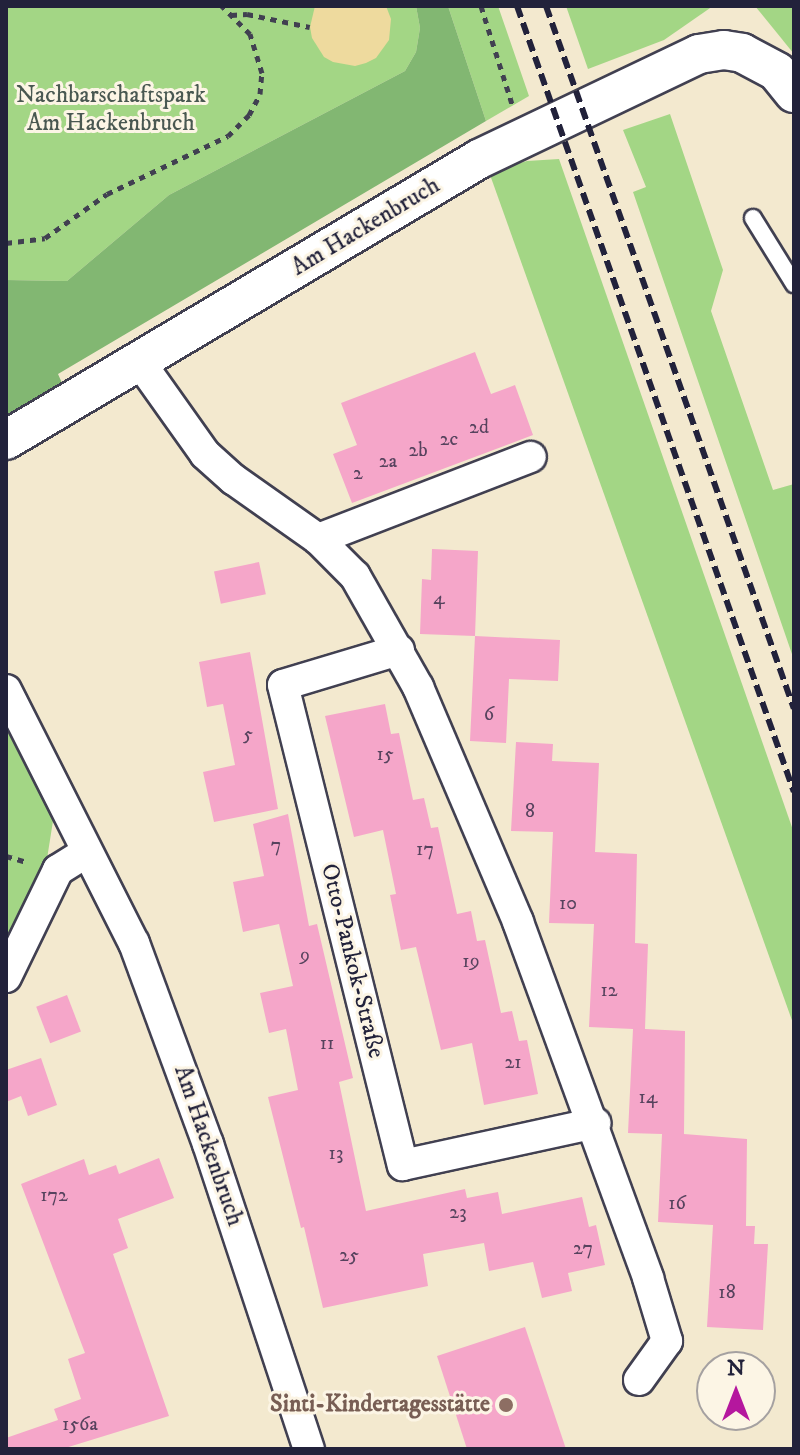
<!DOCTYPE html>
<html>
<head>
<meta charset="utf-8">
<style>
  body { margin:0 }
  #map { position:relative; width:800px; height:1455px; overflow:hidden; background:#f3e9cf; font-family:"IM FELL DW Pica",serif }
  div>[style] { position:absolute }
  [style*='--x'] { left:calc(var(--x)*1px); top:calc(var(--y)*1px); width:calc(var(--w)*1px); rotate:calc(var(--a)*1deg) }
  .green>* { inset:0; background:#a3d685 }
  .forest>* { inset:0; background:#82b772 }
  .sand>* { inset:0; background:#eeda9e }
  .building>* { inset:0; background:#f5a6c9; transform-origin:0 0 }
  .path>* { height:5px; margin-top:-2.5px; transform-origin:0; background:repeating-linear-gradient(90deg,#414051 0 6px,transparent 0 12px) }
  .roads { filter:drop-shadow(2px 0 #414051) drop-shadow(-2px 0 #414051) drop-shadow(0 2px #414051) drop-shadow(0 -2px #414051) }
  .service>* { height:16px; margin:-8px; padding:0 8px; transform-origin:8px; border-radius:8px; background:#fff }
  .minor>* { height:30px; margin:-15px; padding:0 15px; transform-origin:15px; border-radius:15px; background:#fff }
  .tertiary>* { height:38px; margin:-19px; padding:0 19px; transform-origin:19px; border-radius:19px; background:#fff }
  .rail>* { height:6px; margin-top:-3px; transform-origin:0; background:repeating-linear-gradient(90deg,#22223b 0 12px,transparent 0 18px) }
  .dots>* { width:22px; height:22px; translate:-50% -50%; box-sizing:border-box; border:4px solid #fcf5e5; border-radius:50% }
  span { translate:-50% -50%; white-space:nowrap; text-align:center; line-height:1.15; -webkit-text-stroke:6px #fcf5e5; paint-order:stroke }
  .number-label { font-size:20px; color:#57435e }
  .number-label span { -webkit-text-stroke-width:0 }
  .park-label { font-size:24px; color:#495851 }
  .street-label { font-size:24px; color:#22223b }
  .education-label { font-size:24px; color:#785e54; font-weight:700 }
  .right { translate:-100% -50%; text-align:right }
  .frame { position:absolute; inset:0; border:8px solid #22223b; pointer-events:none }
  .north { position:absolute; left:696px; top:1351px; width:80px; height:80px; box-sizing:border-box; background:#fcf5e5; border:2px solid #a5a1a1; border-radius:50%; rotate:0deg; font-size:22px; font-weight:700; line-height:32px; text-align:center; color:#22223b }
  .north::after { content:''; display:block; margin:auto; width:28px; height:36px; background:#b5179e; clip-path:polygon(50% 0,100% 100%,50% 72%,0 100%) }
</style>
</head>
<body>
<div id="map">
  <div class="green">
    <i style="clip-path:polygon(6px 6px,416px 6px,420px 28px,416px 52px,405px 71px,169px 195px,67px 281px,6px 280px)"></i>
    <i style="clip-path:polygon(448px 6px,498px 6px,529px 96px,486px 121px)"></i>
    <i style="clip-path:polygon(566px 6px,713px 6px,664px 40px,588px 69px)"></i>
    <i style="clip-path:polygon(755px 6px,794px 6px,794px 54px)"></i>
    <i style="clip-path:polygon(670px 114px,723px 270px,711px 311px,773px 490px,794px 484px,794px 660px,633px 192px,646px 187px,623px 130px)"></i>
    <i style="clip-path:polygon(559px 159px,794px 833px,794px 1026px,489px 172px,527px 161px)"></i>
    <i style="clip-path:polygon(6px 700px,56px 802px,43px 884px,6px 974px)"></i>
  </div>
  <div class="forest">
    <i style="clip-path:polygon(416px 6px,448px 6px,486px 121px,58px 374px,62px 383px,6px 416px,6px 280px,67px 281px,169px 195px,405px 71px,416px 52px,420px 28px)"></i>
  </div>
  <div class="sand">
    <i style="clip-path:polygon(315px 6px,386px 6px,391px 19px,389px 40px,376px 58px,366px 63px,355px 66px,333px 62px,324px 57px,312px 38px,310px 27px)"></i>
  </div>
  <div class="building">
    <i style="clip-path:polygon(475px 352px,491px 394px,515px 385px,533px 435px,352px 503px,333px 454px,357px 445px,341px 403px)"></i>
    <i style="clip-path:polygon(432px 549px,478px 551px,475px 636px,420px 634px,422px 579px,431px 580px)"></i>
    <i style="left:259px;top:562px;width:33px;height:46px;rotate:78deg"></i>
    <i style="clip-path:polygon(475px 636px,560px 640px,558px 681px,509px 679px,506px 743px,470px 741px)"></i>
    <i style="clip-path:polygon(250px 652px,278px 809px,214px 822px,203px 772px,235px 765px,223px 704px,207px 707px,199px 662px)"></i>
    <i style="clip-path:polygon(385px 704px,391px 734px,399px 733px,413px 800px,424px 798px,431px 828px,438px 827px,457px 914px,471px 911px,477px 941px,485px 940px,501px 1013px,512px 1011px,519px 1041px,527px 1040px,538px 1094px,484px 1105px,472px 1043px,441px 1050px,416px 947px,401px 950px,390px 895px,396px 894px,383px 830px,354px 837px,325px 716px)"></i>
    <i style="clip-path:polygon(516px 742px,553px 744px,552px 761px,599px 763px,595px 852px,637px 854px,635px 943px,648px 944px,645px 1029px,685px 1031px,684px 1134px,747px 1139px,746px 1226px,755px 1226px,754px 1244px,768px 1244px,763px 1330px,707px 1327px,713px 1225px,658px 1222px,662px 1134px,628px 1133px,633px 1029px,589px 1027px,594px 924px,549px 923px,553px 832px,511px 831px)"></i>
    <i style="clip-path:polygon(288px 814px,309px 926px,317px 924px,353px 1078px,339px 1082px,366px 1211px,465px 1189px,467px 1198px,498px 1192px,502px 1214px,582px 1197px,589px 1227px,596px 1225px,605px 1265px,568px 1273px,572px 1291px,542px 1298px,533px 1262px,489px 1271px,484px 1243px,423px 1254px,428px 1286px,323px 1308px,304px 1227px,301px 1228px,268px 1097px,298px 1090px,286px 1029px,269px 1033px,260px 993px,293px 986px,279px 924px,243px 932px,233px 882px,264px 876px,253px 824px)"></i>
    <i style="left:67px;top:995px;width:39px;height:33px;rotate:69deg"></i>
    <i style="clip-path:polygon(41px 1058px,57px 1105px,28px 1116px,21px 1096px,6px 1102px,6px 1070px)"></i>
    <i style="clip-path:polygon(159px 1158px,174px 1198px,118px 1219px,128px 1248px,113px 1254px,169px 1416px,62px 1449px,6px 1449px,6px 1438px,58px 1420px,54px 1409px,81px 1399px,68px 1359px,85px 1353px,21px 1184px,84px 1159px,89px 1175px,116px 1165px,119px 1174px)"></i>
    <i style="clip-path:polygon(525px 1327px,566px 1449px,467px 1449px,437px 1356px)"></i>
  </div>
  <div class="path">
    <i style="--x:481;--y:6;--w:103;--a:72.4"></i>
    <i style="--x:231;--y:15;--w:16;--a:-4"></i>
    <i style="--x:247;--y:14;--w:64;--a:11.7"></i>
    <i style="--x:6;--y:243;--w:39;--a:-7"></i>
    <i style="--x:45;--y:238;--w:76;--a:-35.4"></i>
    <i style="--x:107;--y:194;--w:134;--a:-25.6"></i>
    <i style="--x:228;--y:136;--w:30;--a:-45"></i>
    <i style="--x:249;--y:115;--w:24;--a:-62"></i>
    <i style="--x:260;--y:94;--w:21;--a:-85"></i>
    <i style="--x:262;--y:73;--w:41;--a:-107.1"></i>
    <i style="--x:250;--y:34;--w:40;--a:-135"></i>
    <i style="--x:6;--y:856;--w:19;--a:16"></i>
  </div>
  <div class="roads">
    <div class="service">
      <i style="--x:753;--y:218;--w:78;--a:58.2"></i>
    </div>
    <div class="minor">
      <i style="--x:139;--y:361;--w:114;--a:54.6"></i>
      <i style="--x:205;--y:454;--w:38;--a:42"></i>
      <i style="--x:233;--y:479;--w:104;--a:35.2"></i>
      <i style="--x:318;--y:539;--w:52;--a:45"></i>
      <i style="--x:355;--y:576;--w:128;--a:60.4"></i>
      <i style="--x:418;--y:687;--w:255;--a:66.9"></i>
      <i style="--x:518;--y:922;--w:379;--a:69.9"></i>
      <i style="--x:648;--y:1278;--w:66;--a:73.2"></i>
      <i style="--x:667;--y:1341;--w:48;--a:125.7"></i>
      <i style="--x:318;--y:539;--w:228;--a:-21.1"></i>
      <i style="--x:399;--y:650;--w:121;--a:163.2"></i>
      <i style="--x:283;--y:685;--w:495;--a:76"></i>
      <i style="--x:403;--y:1165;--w:197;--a:-12.3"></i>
      <i style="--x:6;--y:690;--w:284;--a:63.2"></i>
      <i style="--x:134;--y:943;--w:214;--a:69.8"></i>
      <i style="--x:208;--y:1144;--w:321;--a:71.7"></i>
      <i style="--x:6;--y:977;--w:119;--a:-64.1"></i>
      <i style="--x:58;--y:870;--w:34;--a:-32"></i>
    </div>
    <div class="tertiary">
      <i style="--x:6;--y:440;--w:550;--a:-30.71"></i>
      <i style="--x:479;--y:159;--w:244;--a:-25.5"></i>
      <i style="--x:699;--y:54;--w:25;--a:-9"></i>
      <i style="--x:724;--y:50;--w:18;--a:9"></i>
      <i style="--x:742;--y:53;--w:40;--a:28"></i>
      <i style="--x:777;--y:72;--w:27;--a:51"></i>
    </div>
  </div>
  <div class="rail">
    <i style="--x:517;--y:6;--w:833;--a:70.59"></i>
    <i style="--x:546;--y:6;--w:745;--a:70.57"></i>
  </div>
  <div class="dots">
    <i style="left:506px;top:1405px;background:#8d6e63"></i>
  </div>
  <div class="number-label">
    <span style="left:479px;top:427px">2d</span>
    <span style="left:449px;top:439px">2c</span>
    <span style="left:418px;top:450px">2b</span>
    <span style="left:388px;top:461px">2a</span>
    <span style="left:358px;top:473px">2</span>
    <span style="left:439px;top:598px">4</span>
    <span style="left:489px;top:714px">6</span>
    <span style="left:248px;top:734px">5</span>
    <span style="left:385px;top:754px">15</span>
    <span style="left:530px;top:811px">8</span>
    <span style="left:276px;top:845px">7</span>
    <span style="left:425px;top:849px">17</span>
    <span style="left:568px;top:903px">10</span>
    <span style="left:305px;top:955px">9</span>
    <span style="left:471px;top:961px">19</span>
    <span style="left:609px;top:990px">12</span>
    <span style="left:327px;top:1043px">11</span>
    <span style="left:513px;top:1062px">21</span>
    <span style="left:648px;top:1097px">14</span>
    <span style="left:336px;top:1153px">13</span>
    <span style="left:54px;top:1195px">172</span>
    <span style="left:677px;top:1203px">16</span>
    <span style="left:458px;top:1212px">23</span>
    <span style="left:583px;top:1248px">27</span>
    <span style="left:349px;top:1255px">25</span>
    <span style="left:727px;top:1292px">18</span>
    <span style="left:80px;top:1424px">156a</span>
  </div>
  <div class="park-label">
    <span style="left:111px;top:110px">Nachbarschaftspark<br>Am Hackenbruch</span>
  </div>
  <div class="street-label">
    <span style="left:366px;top:227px;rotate:-31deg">Am Hackenbruch</span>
    <span style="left:352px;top:961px;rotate:76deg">Otto-Pankok-Straße</span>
    <span style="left:208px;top:1146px;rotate:71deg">Am Hackenbruch</span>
  </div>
  <div class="education-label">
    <span class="right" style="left:490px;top:1405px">Sinti-Kindertagesstätte</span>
  </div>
  <div class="frame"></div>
  <div class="north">N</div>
</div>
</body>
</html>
